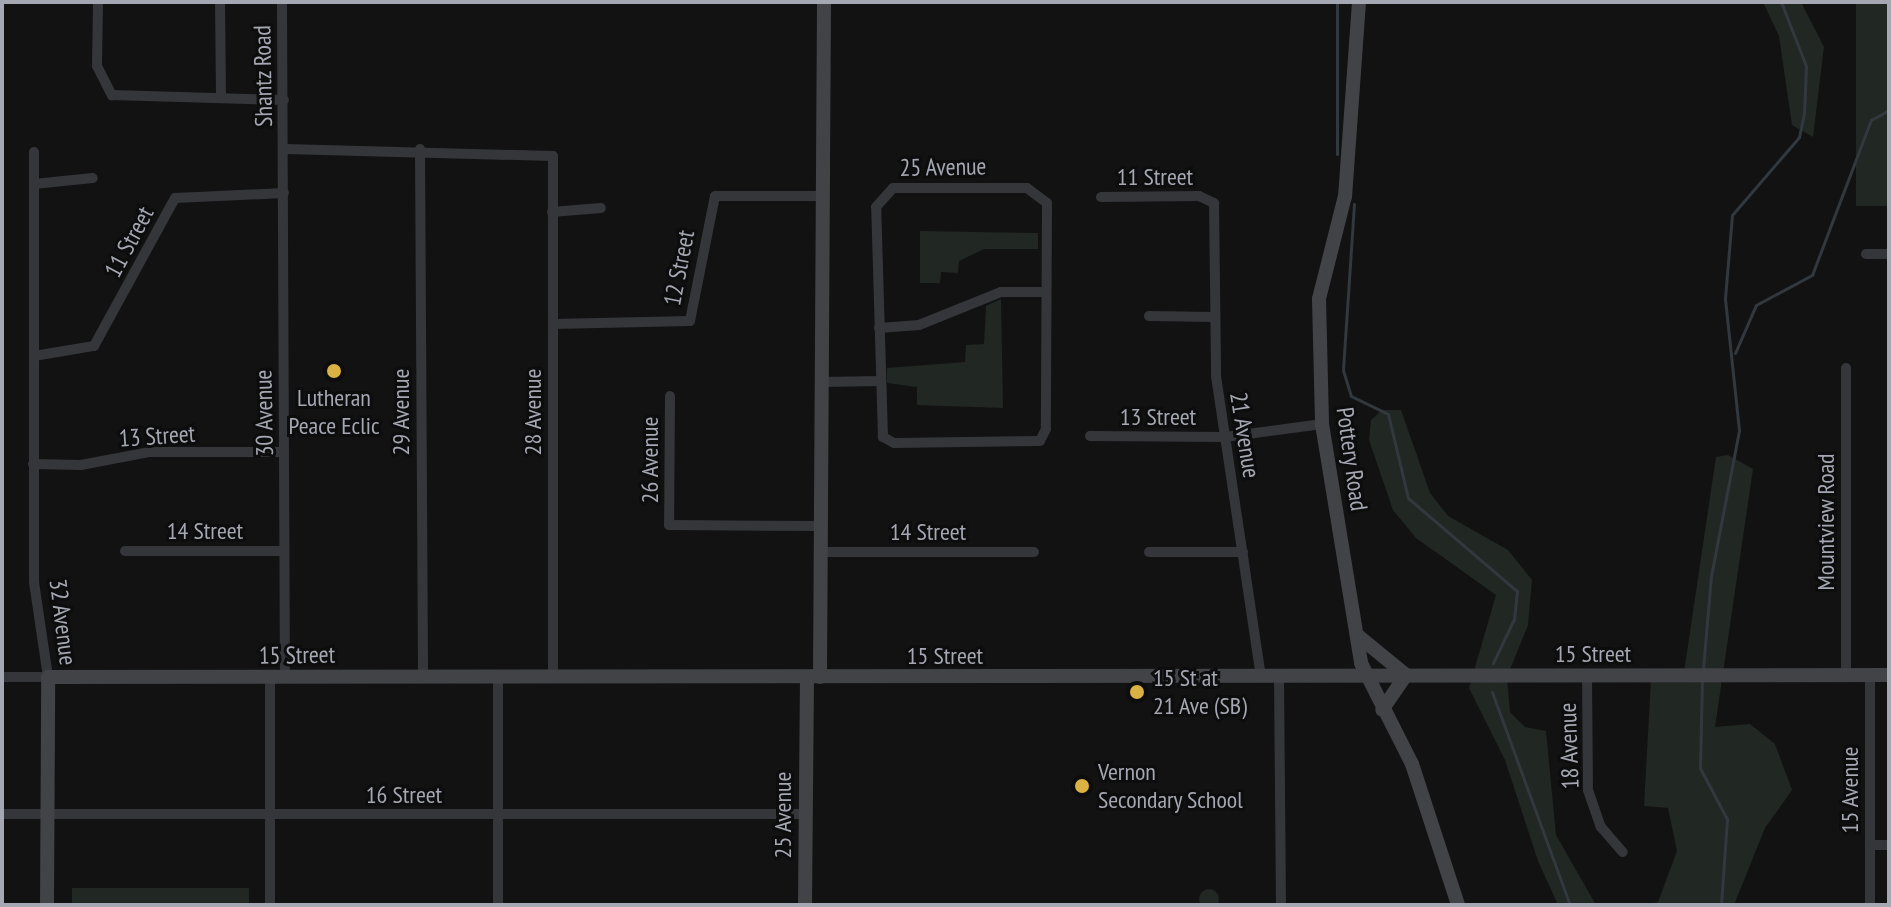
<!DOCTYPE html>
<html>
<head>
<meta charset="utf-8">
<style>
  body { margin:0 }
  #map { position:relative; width:1891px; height:907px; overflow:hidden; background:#121213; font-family:"PT Sans Narrow",sans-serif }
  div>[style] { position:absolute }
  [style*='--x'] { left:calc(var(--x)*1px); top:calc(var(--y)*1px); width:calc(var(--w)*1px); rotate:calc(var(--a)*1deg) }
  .green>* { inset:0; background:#212722; transform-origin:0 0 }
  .round { border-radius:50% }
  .stream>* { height:3px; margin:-1.5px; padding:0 1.5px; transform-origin:1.5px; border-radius:1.5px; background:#31383e }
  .street>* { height:10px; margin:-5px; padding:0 5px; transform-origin:5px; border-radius:5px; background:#35363a }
  .secondary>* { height:14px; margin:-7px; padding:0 7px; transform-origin:7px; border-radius:7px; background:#424347 }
  .dots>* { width:22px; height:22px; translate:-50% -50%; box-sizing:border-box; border:4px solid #0d0d0e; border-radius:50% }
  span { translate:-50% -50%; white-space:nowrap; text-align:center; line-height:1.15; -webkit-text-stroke:6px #0d0d0e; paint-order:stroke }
  .street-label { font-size:24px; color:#a5a8b2 }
  .poi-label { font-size:24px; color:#a5a8b2 }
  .left { translate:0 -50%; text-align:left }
  .frame { position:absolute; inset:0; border:4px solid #a5a8b2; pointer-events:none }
</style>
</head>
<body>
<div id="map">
  <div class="green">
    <i style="clip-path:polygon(1763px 2px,1801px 2px,1824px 47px,1813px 137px,1792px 125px,1779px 36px)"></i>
    <i style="left:1856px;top:2px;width:33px;height:204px"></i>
    <i style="clip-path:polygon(920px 231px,1038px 233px,1038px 249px,984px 249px,959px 261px,958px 273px,941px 272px,940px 283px,920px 283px)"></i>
    <i style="clip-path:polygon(1001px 299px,1003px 408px,917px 405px,917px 387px,887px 383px,887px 368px,965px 362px,966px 345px,984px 344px,986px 306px)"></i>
    <i style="clip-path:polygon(1382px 410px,1401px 410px,1430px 493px,1448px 516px,1508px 550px,1532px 580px,1528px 625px,1507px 677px,1510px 712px,1525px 727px,1546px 731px,1556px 835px,1596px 905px,1558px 905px,1538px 861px,1505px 760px,1469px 688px,1496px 595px,1416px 538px,1393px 510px,1369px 440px,1371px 420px)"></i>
    <i style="clip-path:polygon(1728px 455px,1753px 469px,1715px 727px,1750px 724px,1775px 744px,1792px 790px,1765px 828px,1734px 905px,1645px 905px,1658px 902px,1677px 851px,1668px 808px,1644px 806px,1651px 679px,1683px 679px,1716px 457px)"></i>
    <i style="left:72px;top:888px;width:177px;height:23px"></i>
    <i class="round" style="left:1199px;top:889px;width:20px;height:20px"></i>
  </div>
  <div class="stream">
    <i style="--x:1337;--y:154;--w:152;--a:-90"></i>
    <i style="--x:1354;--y:204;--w:166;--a:93.8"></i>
    <i style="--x:1343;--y:370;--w:27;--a:73"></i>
    <i style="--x:1351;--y:396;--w:41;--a:25.9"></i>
    <i style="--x:1388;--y:414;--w:86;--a:76.6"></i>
    <i style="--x:1408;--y:498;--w:143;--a:40.5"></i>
    <i style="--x:1517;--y:591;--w:28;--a:96"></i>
    <i style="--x:1514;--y:619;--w:49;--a:115.5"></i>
    <i style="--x:1735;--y:353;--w:52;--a:-66.4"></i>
    <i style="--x:1756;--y:305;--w:64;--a:-28.2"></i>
    <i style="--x:1812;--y:275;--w:166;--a:-69.2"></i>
    <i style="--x:1871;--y:120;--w:21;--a:-29"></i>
    <i style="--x:1703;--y:669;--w:93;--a:-85.1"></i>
    <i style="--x:1711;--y:576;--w:149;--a:-79.1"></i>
    <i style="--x:1739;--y:430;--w:133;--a:-96.1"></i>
    <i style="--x:1725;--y:298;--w:83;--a:-85.2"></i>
    <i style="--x:1732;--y:215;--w:103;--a:-49.3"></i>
    <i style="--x:1799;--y:137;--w:24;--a:-78"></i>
    <i style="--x:1804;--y:114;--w:48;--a:-87.6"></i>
    <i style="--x:1806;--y:66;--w:69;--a:-111.3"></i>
    <i style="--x:1702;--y:680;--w:88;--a:91.3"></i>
    <i style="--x:1700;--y:768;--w:58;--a:62.1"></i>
    <i style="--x:1727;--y:819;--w:86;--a:94"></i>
    <i style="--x:1492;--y:692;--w:227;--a:69.9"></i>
  </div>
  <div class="street">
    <i style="--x:98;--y:2;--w:64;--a:90.9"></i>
    <i style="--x:97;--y:66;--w:33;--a:63"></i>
    <i style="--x:112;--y:95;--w:172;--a:1.7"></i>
    <i style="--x:220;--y:2;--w:91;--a:89.4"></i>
    <i style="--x:282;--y:2;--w:676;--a:89.75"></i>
    <i style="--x:285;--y:149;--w:268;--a:1.5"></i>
    <i style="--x:553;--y:156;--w:520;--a:90"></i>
    <i style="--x:420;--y:149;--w:527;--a:89.67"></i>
    <i style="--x:34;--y:184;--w:59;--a:-5.8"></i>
    <i style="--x:893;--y:188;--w:134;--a:0"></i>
    <i style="--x:1027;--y:188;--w:25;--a:37"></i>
    <i style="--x:1047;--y:203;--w:226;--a:90.3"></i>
    <i style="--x:1046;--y:429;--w:13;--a:117"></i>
    <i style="--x:1040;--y:441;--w:146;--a:179.2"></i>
    <i style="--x:894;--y:443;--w:13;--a:-151"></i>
    <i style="--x:883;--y:437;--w:230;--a:-91.7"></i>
    <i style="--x:876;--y:207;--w:25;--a:-48"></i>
    <i style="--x:1101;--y:197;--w:98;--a:-0.6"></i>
    <i style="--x:1199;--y:196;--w:17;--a:25"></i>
    <i style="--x:1214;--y:203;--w:173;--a:89.3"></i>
    <i style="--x:1216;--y:376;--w:304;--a:81.5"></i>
    <i style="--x:552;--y:212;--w:49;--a:-4.7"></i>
    <i style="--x:1866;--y:254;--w:23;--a:0"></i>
    <i style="--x:1149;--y:316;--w:65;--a:0.9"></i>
    <i style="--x:553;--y:324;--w:137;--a:-1.3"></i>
    <i style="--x:690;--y:321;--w:127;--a:-78.7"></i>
    <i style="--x:715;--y:196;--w:109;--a:0"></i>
    <i style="--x:879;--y:328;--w:40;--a:-4.3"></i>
    <i style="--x:919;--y:325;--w:88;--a:-21.9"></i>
    <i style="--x:1001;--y:292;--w:45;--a:0"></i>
    <i style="--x:34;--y:356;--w:61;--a:-9.5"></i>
    <i style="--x:94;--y:346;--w:169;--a:-61.3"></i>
    <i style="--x:175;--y:198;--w:109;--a:-2.6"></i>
    <i style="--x:1846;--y:368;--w:307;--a:90"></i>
    <i style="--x:823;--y:382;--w:58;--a:-1"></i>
    <i style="--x:670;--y:396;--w:129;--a:90.4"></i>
    <i style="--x:669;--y:525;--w:152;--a:0.4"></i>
    <i style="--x:1090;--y:436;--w:135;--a:0.4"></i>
    <i style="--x:1225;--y:437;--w:98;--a:-7.6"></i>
    <i style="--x:33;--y:464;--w:48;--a:1.2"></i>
    <i style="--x:81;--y:465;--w:69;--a:-10.8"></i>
    <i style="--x:149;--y:452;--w:135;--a:0"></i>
    <i style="--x:125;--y:551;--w:159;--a:0"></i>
    <i style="--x:822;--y:552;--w:212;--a:0"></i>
    <i style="--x:1149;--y:552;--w:94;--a:0"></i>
    <i style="--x:498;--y:675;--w:230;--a:90"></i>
    <i style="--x:1870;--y:675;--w:230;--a:90"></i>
    <i style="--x:1587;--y:676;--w:114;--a:89.5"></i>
    <i style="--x:1588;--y:790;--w:39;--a:71"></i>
    <i style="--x:1601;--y:827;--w:33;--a:49"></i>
    <i style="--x:2;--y:677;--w:46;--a:0"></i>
    <i style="--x:48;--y:677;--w:96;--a:-98.4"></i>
    <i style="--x:34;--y:582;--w:430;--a:-90"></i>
    <i style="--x:1279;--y:677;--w:228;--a:89.5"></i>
    <i style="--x:270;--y:678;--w:227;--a:90"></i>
    <i style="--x:2;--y:814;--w:803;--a:0"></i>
    <i style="--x:1871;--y:845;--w:18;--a:0"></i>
  </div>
  <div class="secondary">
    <i style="--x:1359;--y:2;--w:195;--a:94.1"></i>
    <i style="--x:1345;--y:196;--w:106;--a:104.2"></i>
    <i style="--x:1319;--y:299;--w:125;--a:88.6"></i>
    <i style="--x:1322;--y:424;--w:242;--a:80.7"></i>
    <i style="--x:1361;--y:663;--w:113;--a:63.2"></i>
    <i style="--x:1412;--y:764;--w:148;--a:71.9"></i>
    <i style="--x:1357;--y:635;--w:63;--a:39.2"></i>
    <i style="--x:1406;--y:675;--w:42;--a:124.4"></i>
    <i style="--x:820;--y:677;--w:675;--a:-89.66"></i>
    <i style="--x:47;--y:905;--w:228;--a:-89.7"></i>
    <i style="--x:48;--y:677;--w:1841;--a:-0.06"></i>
    <i style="--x:805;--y:905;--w:228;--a:-89.5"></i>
  </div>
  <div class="dots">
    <i style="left:334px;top:371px;background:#dab143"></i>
    <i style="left:1137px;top:692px;background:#dab143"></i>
    <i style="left:1082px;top:786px;background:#dab143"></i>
  </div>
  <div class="street-label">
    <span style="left:263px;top:76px;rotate:-91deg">Shantz Road</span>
    <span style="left:943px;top:167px;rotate:-1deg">25 Avenue</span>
    <span style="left:1155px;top:177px">11 Street</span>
    <span style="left:129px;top:242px;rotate:-62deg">11 Street</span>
    <span style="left:679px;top:268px;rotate:-79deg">12 Street</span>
    <span style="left:401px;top:412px;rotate:-90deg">29 Avenue</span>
    <span style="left:533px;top:412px;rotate:-90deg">28 Avenue</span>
    <span style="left:264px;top:413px;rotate:-91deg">30 Avenue</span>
    <span style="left:1158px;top:417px">13 Street</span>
    <span style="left:1245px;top:435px;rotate:81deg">21 Avenue</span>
    <span style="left:157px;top:436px;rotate:-4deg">13 Street</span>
    <span style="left:1352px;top:459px;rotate:82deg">Pottery Road</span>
    <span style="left:650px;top:460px;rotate:-90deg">26 Avenue</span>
    <span style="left:1826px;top:522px;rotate:-90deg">Mountview Road</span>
    <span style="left:205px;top:531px">14 Street</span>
    <span style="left:928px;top:532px">14 Street</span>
    <span style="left:63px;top:622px;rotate:83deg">32 Avenue</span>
    <span style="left:1593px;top:654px">15 Street</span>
    <span style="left:297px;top:655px;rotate:-1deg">15 Street</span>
    <span style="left:945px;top:656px">15 Street</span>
    <span style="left:1569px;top:746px;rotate:-92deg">18 Avenue</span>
    <span style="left:1850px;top:790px;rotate:-90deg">15 Avenue</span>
    <span style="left:404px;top:795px">16 Street</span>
    <span style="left:783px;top:815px;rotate:-90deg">25 Avenue</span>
  </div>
  <div class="poi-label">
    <span style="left:334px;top:412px">Lutheran<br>Peace Eclic</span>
    <span class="left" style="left:1153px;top:692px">15 St at<br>21 Ave (SB)</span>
    <span class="left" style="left:1098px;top:786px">Vernon<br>Secondary School</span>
  </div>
  <div class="frame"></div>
</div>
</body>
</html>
